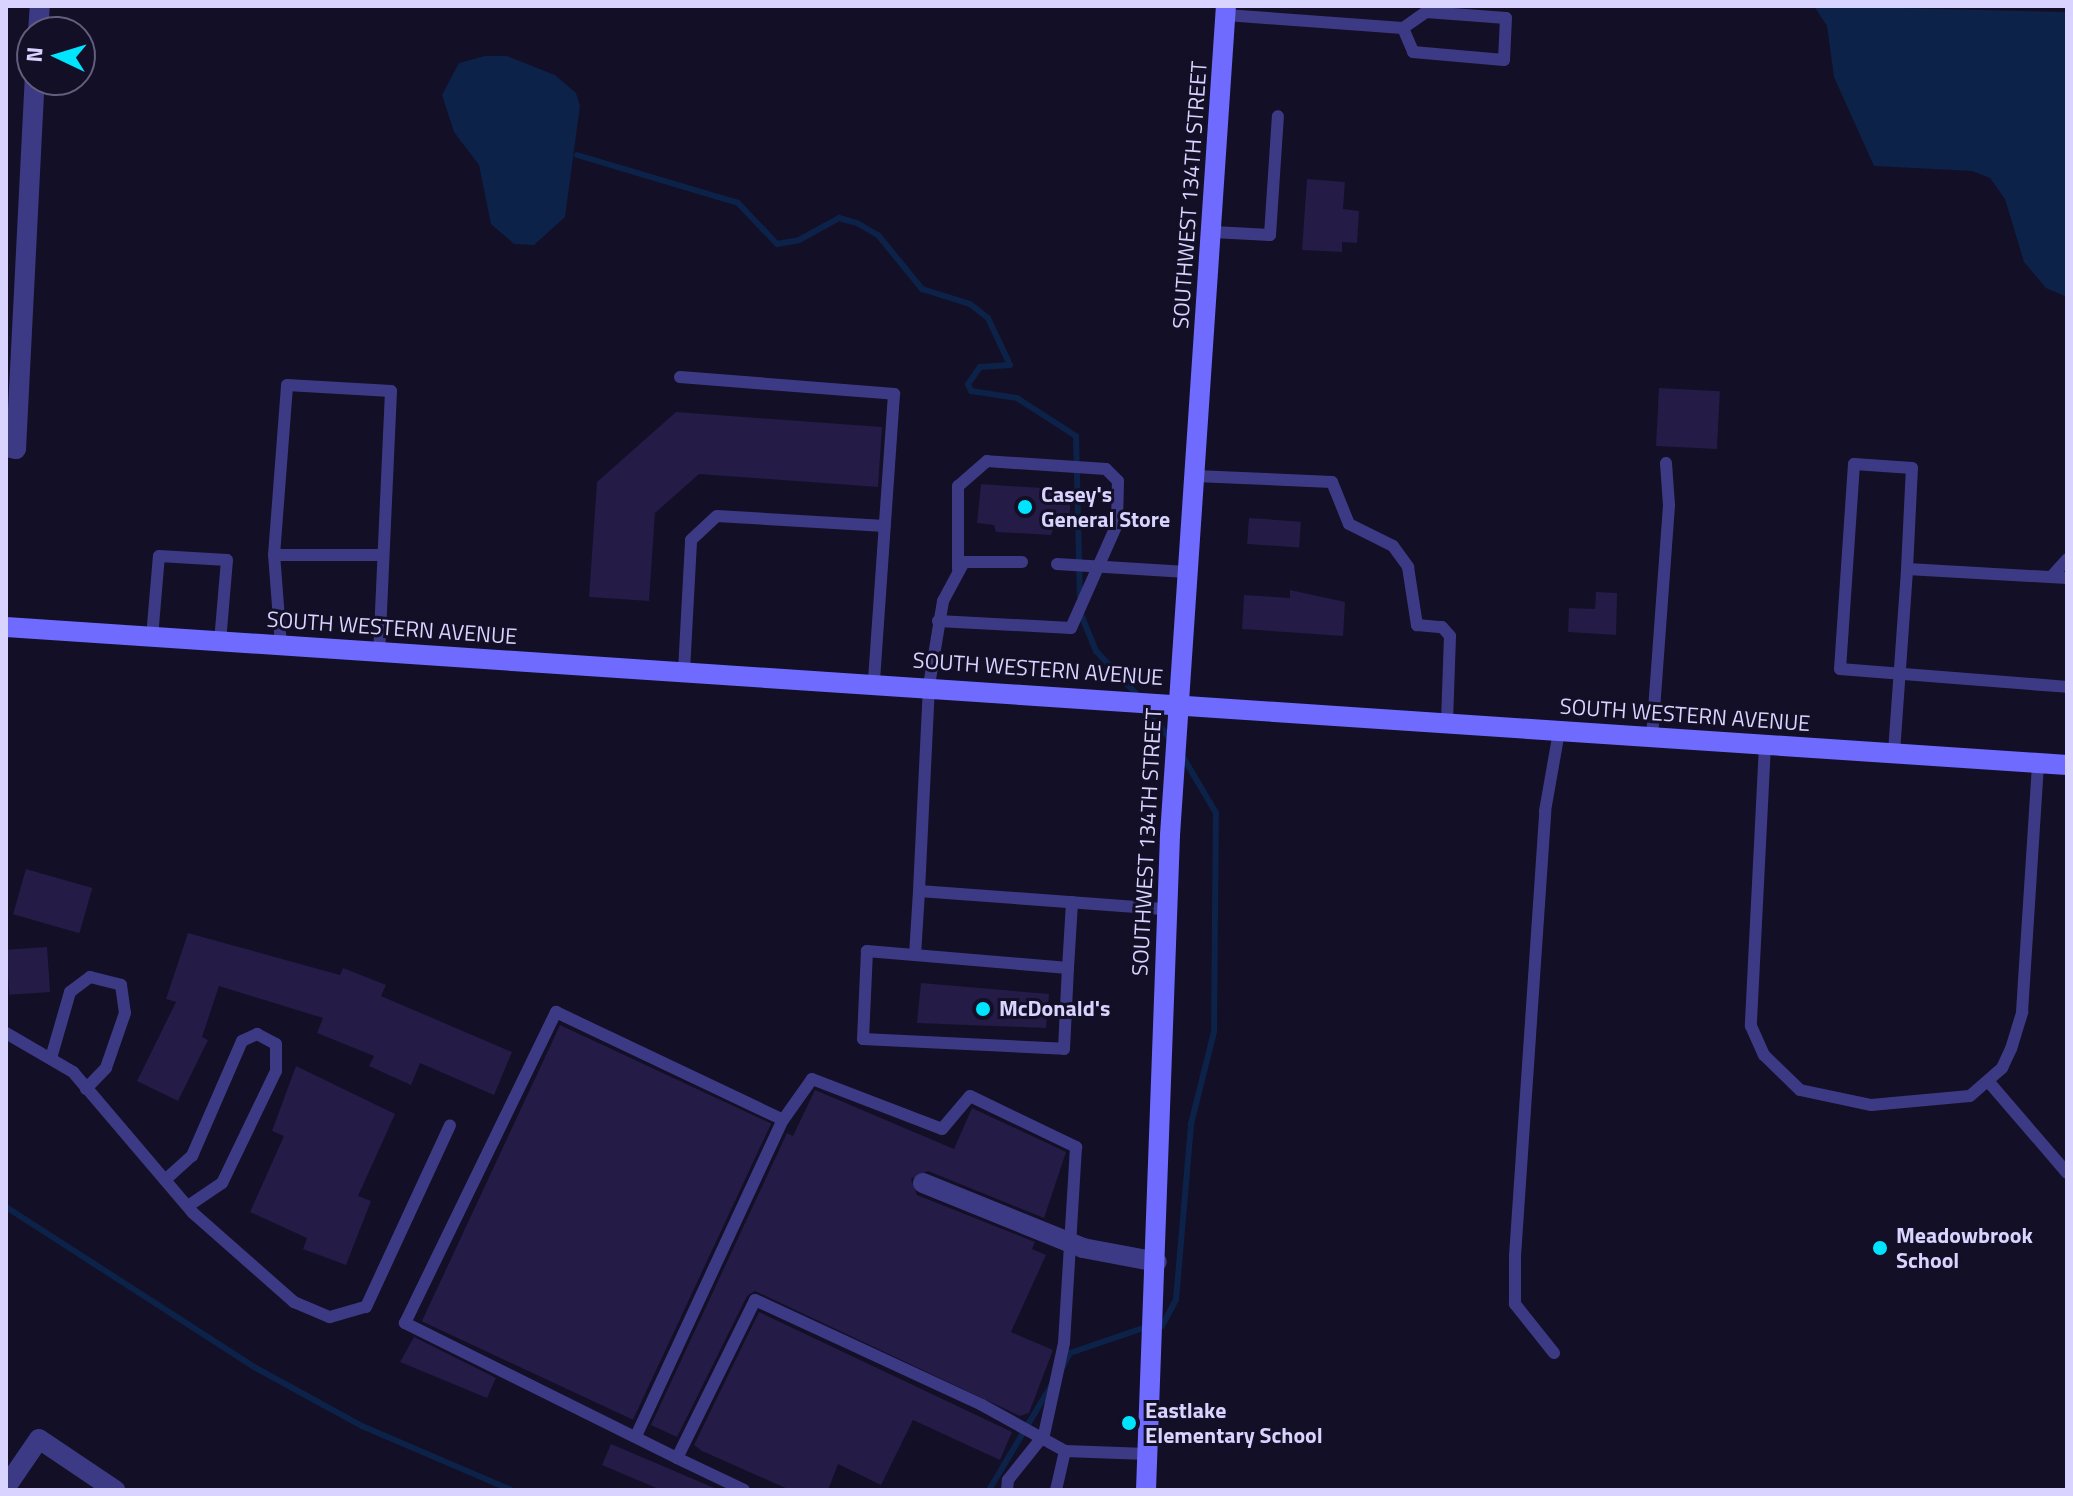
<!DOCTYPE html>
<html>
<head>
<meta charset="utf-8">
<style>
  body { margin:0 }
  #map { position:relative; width:2073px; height:1496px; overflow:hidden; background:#130f26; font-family:"Titillium Web",sans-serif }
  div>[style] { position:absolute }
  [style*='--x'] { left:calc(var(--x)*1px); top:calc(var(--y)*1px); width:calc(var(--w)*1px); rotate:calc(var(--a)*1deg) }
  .water>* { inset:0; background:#0c2248 }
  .stream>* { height:6px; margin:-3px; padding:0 3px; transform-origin:3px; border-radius:3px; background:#0c2248 }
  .building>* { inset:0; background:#241b47; transform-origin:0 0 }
  .lane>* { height:12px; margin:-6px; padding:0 6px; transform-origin:6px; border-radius:6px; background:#3d3a85 }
  .street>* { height:20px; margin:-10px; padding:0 10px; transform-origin:10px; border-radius:10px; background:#3d3a85 }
  .secondary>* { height:20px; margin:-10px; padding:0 10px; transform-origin:10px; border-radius:10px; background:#6f6bff }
  .dots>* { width:22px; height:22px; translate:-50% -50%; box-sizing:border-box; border:4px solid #130f26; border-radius:50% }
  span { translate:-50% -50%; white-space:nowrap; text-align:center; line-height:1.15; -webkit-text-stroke:6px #130f26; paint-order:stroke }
  .street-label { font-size:22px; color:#d9d4ff }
  .poi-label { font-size:22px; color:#d9d4ff; font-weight:700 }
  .left { translate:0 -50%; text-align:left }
  .frame { position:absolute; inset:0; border:8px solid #d9d4ff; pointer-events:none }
  .north { position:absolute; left:16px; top:16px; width:80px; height:80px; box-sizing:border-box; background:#130f26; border:2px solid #625e7d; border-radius:50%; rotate:274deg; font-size:22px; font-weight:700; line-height:32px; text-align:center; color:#d9d4ff }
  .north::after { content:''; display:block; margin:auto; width:28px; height:36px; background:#00e5ff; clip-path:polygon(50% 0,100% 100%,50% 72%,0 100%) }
</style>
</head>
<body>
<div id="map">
  <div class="water">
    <i style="clip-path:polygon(1814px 6px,2067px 12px,2067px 297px,2046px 288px,2024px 262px,2005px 199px,1990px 178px,1972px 171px,1874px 166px,1834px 77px,1827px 26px)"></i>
    <i style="clip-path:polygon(485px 56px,507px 56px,555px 75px,576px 93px,580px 106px,565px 217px,534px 245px,514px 244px,491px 224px,479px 165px,454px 132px,442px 95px,459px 63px)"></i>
  </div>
  <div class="stream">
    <i style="--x:577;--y:155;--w:168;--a:16.6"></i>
    <i style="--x:738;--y:203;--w:57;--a:46.4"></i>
    <i style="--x:777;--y:244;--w:22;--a:-10"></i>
    <i style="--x:799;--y:240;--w:46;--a:-28.8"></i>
    <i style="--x:839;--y:218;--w:19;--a:16"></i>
    <i style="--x:857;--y:223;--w:24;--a:30"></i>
    <i style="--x:878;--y:235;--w:70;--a:50.8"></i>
    <i style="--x:922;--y:289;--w:50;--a:17.4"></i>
    <i style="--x:970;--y:304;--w:23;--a:38"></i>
    <i style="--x:988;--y:318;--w:52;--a:64.9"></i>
    <i style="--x:1010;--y:365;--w:30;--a:176"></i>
    <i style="--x:980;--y:367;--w:21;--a:125"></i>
    <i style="--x:968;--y:384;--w:8;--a:67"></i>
    <i style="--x:971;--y:391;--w:47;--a:8.7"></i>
    <i style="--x:1017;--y:398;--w:70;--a:32.8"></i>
    <i style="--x:1076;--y:436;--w:160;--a:88.6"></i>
    <i style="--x:1080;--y:612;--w:42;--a:67.7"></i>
    <i style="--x:1096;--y:651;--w:66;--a:46.8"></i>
    <i style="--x:1148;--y:708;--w:40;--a:55.1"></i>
    <i style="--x:6;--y:1207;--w:297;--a:32.8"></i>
    <i style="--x:256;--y:1368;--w:121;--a:28.7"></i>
    <i style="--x:362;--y:1426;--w:162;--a:23.2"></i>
    <i style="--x:1156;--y:1325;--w:6;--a:9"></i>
    <i style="--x:1162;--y:1326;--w:30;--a:-62"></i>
    <i style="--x:1176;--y:1300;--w:177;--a:-85.1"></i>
    <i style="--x:1191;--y:1124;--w:95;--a:-76"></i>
    <i style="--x:1214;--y:1032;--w:219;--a:-89.5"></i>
    <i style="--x:1216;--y:813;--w:65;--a:-120.5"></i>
    <i style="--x:1063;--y:1366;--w:15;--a:-62"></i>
    <i style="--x:1070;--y:1353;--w:80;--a:-18.9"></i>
    <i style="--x:989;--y:1490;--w:121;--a:-59.2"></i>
  </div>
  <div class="building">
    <i style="clip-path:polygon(1307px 179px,1345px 182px,1343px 209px,1359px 211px,1357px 243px,1342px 242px,1342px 252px,1302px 250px)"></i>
    <i style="left:1659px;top:388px;width:61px;height:58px;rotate:3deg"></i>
    <i style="clip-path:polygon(676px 412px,882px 427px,878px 487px,699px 474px,655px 513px,649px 601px,589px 597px,597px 482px)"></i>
    <i style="clip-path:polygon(981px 484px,1071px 490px,1069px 528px,1053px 529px,1051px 535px,996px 532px,994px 525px,977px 523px)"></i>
    <i style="left:1249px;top:518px;width:52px;height:26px;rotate:4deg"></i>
    <i style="clip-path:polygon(1290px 590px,1345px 602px,1343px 636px,1242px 629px,1244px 595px,1290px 598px)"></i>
    <i style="clip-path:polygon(1596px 592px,1617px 593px,1616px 635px,1568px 632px,1569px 608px,1595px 609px)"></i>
    <i style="left:26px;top:869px;width:69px;height:47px;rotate:16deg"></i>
    <i style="clip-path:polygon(188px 933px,340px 975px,343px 968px,386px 985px,381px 996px,512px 1052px,494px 1095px,420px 1063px,411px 1085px,369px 1066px,374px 1056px,317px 1033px,323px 1018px,219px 986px,202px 1037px,208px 1040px,178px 1101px,137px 1081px,176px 1002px,166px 999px)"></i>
    <i style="left:47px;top:947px;width:45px;height:41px;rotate:86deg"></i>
    <i style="clip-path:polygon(921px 983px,1049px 994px,1046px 1028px,917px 1023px)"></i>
    <i style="left:560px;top:1025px;width:233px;height:327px;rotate:25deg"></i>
    <i style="clip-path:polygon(296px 1066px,395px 1114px,358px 1196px,371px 1201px,346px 1265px,303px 1249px,307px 1238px,250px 1212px,284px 1136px,272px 1131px)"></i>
    <i style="clip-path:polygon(815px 1090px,954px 1149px,972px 1108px,1066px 1152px,1044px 1218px,928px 1171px,911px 1179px,917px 1195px,1035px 1242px,1032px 1249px,1046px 1255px,1011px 1332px,1053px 1350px,1029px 1413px,1020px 1416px,755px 1291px,747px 1296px,677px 1437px,651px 1425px,787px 1133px,793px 1136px)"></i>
    <i style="clip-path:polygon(759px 1312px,1012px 1432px,1000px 1460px,913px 1420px,881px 1485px,838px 1464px,828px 1490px,790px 1490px,702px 1451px,694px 1445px)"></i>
    <i style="clip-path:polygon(414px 1337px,496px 1378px,487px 1398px,400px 1362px)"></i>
    <i style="clip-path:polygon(611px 1444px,719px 1490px,661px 1490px,602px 1465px)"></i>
  </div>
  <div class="lane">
    <i style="--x:1226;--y:15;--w:177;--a:4.2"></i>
    <i style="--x:1403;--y:28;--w:26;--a:67"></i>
    <i style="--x:1413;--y:52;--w:91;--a:5"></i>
    <i style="--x:1504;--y:60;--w:42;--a:-87.3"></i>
    <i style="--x:1506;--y:18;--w:80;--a:-175.7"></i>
    <i style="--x:1426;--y:12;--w:28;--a:145"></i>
    <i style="--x:1213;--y:232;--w:57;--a:3"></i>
    <i style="--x:1270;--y:235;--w:119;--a:-86.2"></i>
    <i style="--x:680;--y:377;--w:215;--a:4.5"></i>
    <i style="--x:894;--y:394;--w:289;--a:94"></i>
    <i style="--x:1195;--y:476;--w:137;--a:2.5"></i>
    <i style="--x:1332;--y:482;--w:45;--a:68"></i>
    <i style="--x:1349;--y:524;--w:49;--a:26.6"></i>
    <i style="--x:1393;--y:546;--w:26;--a:54"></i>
    <i style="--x:1408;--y:567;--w:59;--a:81.2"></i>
    <i style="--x:1417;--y:625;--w:25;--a:5"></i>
    <i style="--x:1442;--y:627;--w:12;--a:48"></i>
    <i style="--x:1450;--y:636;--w:87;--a:92"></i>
    <i style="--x:274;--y:555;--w:109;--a:0"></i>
    <i style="--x:1022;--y:562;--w:58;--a:180"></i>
    <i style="--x:964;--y:562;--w:44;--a:118.3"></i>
    <i style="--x:943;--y:601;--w:86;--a:99.4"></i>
    <i style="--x:929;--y:686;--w:205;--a:92.8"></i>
    <i style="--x:919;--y:891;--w:248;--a:4.2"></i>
    <i style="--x:1057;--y:564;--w:130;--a:3.5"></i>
    <i style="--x:2051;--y:577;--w:24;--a:-48"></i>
    <i style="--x:2067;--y:578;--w:160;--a:-176.8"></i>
    <i style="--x:1907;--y:569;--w:101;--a:-87.2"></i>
    <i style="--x:1912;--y:468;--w:58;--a:-176.1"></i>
    <i style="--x:1854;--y:464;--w:205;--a:93.9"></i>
    <i style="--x:1840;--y:669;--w:228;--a:4.5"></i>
    <i style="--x:938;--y:621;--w:133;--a:3"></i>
    <i style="--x:1071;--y:628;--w:114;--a:-66.1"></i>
    <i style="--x:1117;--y:524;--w:43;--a:-88.7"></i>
    <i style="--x:1118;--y:481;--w:17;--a:-135"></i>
    <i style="--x:1106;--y:469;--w:119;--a:-176.2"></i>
    <i style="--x:987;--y:461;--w:38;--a:139"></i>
    <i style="--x:958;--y:486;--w:83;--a:90"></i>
    <i style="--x:152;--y:637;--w:81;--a:-85.1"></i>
    <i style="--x:159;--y:556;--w:68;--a:3.4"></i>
    <i style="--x:227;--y:560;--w:81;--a:94.9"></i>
    <i style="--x:281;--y:645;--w:90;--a:-94.4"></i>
    <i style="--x:274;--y:555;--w:170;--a:-85.6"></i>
    <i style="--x:287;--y:385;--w:104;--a:3.3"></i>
    <i style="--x:391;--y:391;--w:260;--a:92.6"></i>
    <i style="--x:684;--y:671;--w:131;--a:-86.9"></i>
    <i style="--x:691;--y:540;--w:35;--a:-43"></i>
    <i style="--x:717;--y:516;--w:168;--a:3.4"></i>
    <i style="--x:1652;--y:737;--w:233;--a:-85.8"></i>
    <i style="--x:1669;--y:505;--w:42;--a:-94.1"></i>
    <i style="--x:1765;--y:745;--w:281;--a:92.9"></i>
    <i style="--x:1751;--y:1026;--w:32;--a:66"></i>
    <i style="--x:1764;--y:1055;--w:50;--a:44.2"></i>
    <i style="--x:1800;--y:1090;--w:73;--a:11.9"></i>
    <i style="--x:1871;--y:1105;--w:99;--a:-5.2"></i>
    <i style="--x:1970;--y:1096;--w:43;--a:-41.2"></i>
    <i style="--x:2002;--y:1068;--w:21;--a:-65"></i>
    <i style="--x:2011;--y:1049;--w:39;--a:-73"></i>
    <i style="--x:2022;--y:1012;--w:250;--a:-86.3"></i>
    <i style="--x:1894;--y:752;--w:183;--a:-85.9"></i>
    <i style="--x:915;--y:955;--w:64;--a:-86.4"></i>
    <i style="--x:1068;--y:968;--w:202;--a:-175.2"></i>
    <i style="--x:867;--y:951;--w:88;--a:92.6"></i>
    <i style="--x:863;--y:1039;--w:201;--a:2.8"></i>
    <i style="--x:1064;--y:1049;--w:81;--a:-87.2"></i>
    <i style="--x:1068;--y:968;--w:66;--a:-86.5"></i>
    <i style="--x:6;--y:1033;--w:78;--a:30.2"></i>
    <i style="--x:73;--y:1072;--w:185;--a:49.6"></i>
    <i style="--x:193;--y:1213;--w:135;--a:41.4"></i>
    <i style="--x:294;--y:1302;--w:39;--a:23"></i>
    <i style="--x:330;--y:1317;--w:37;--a:-16"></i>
    <i style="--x:366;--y:1307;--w:200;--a:-65.2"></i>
    <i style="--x:51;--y:1058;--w:69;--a:-73.9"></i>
    <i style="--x:70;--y:992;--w:25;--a:-37"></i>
    <i style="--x:90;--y:977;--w:32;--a:14"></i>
    <i style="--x:121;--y:985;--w:28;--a:82"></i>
    <i style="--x:125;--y:1013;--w:58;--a:109.1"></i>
    <i style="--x:106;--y:1068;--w:29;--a:134"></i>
    <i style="--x:1988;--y:1081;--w:121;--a:49.3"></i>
    <i style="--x:165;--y:1180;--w:36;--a:-42"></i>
    <i style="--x:192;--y:1156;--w:125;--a:-66.5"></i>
    <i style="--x:242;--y:1041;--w:17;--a:-25"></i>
    <i style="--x:257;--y:1034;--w:21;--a:28"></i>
    <i style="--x:276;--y:1044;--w:27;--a:90"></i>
    <i style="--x:276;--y:1071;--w:124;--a:115.7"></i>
    <i style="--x:222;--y:1183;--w:41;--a:145.9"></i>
    <i style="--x:1554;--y:1353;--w:63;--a:-128.5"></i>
    <i style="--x:1515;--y:1304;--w:48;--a:-90"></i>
    <i style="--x:1515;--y:1256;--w:446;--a:-86.1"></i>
    <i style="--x:1545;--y:811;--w:80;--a:-80"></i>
    <i style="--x:636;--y:1436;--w:349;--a:-65.1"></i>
    <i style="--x:677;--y:1458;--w:304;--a:-153.6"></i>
    <i style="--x:405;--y:1323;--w:346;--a:-64.1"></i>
    <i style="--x:556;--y:1012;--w:251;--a:25.4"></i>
    <i style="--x:783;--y:1120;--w:50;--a:-54.7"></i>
    <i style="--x:812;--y:1079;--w:139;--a:21"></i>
    <i style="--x:942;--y:1129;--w:43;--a:-49.7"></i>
    <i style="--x:970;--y:1096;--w:118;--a:25.7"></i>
    <i style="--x:1076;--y:1147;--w:196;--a:93.5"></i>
    <i style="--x:1064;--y:1343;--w:94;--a:102.3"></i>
    <i style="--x:1044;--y:1435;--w:58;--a:128.7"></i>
    <i style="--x:1008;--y:1480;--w:10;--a:96"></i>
    <i style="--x:744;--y:1490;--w:74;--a:-154.5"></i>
    <i style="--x:677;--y:1458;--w:176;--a:-63.7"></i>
    <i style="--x:755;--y:1300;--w:250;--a:24.8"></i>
    <i style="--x:982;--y:1405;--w:95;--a:29"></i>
    <i style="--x:1056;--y:1490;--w:40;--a:-77"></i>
    <i style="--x:1065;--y:1451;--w:82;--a:2.1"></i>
  </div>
  <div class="street">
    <i style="--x:38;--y:32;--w:26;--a:-86"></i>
    <i style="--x:6;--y:447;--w:10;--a:11"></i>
    <i style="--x:16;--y:449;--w:369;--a:-87.1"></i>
    <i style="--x:923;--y:1183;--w:173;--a:22.1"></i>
    <i style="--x:1083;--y:1248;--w:75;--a:10.7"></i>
    <i style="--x:6;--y:1487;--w:58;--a:-55.5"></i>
    <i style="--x:39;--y:1439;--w:92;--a:33.9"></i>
  </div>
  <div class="secondary">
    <i style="--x:6;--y:627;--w:2066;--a:3.83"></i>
    <i style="--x:1146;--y:1490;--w:655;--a:-87.9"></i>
    <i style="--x:1170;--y:835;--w:831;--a:-86.14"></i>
  </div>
  <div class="dots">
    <i style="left:1025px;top:507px;background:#00e5ff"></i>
    <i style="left:983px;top:1009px;background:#00e5ff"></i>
    <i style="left:1880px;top:1248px;background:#00e5ff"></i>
    <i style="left:1129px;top:1423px;background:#00e5ff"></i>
  </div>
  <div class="street-label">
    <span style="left:1190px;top:195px;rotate:-86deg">SOUTHWEST 134TH STREET</span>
    <span style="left:392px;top:628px;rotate:4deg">SOUTH WESTERN AVENUE</span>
    <span style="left:1038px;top:669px;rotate:4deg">SOUTH WESTERN AVENUE</span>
    <span style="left:1685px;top:715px;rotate:4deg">SOUTH WESTERN AVENUE</span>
    <span style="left:1147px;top:842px;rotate:-87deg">SOUTHWEST 134TH STREET</span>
  </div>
  <div class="poi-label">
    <span class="left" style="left:1041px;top:507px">Casey's<br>General Store</span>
    <span class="left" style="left:999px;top:1009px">McDonald's</span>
    <span class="left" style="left:1896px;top:1248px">Meadowbrook<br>School</span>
    <span class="left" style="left:1145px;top:1423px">Eastlake<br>Elementary School</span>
  </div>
  <div class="frame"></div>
  <div class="north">N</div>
</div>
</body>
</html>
